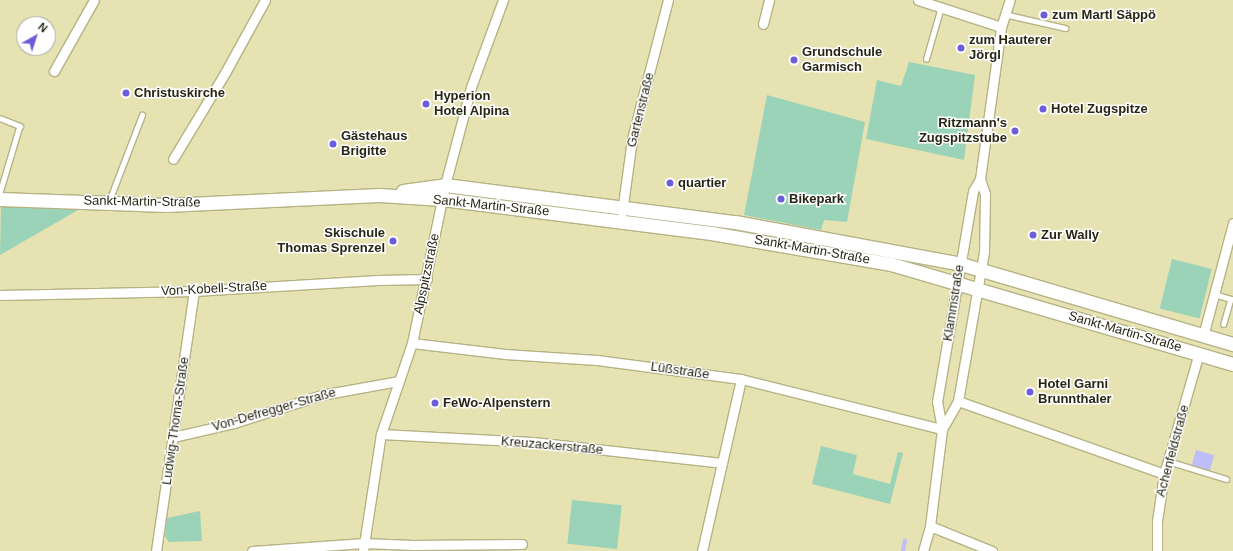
<!DOCTYPE html>
<html>
<head>
<meta charset="utf-8">
<style>
  body { margin:0 }
  #map { position:relative; width:1233px; height:551px; overflow:hidden; background:#e6e2b2; font-family:Arial,sans-serif }
  div>[style] { position:absolute }
  [style*='--x'] { left:calc(var(--x)*1px); top:calc(var(--y)*1px); width:calc(var(--w)*1px); rotate:calc(var(--a)*1deg) }
  .green>* { inset:0; background:#9ad3b7; transform-origin:0 0 }
  .water>* { inset:0; background:#bebefa; transform-origin:0 0 }
  .stream>* { height:3.5px; margin:-1.75px; padding:0 1.75px; transform-origin:1.75px; border-radius:1.75px; background:#bebefa }
  .roads { filter:drop-shadow(1px 0 #b6b284) drop-shadow(-1px 0 #b6b284) drop-shadow(0 1px #b6b284) drop-shadow(0 -1px #b6b284) }
  .service>* { height:4.5px; margin:-2.25px; padding:0 2.25px; transform-origin:2.25px; border-radius:2.25px; background:#fff }
  .minor>* { height:9px; margin:-4.5px; padding:0 4.5px; transform-origin:4.5px; border-radius:4.5px; background:#fff }
  .secondary>* { height:13px; margin:-6.5px; padding:0 6.5px; transform-origin:6.5px; border-radius:6.5px; background:#fff }
  .dots>* { width:11px; height:11px; translate:-50% -50%; box-sizing:border-box; border:2px solid #fff; border-radius:50% }
  span { translate:-50% -50%; white-space:nowrap; text-align:center; line-height:1.15; -webkit-text-stroke:3px #fff; paint-order:stroke }
  .poi-label { font-size:13px; color:#272613; font-weight:700 }
  .left { translate:0 -50%; text-align:left }
  .right { translate:-100% -50%; text-align:right }
  .street-label { font-size:13px; color:#272613 }
  .north { position:absolute; left:16px; top:16px; width:40px; height:40px; box-sizing:border-box; background:#fff; border:1px solid #a9a8a1; border-radius:50%; rotate:39deg; font-size:11px; font-weight:700; line-height:16px; text-align:center; color:#272613 }
  .north::after { content:''; display:block; margin:auto; width:14px; height:18px; background:#6b5ed8; clip-path:polygon(50% 0,100% 100%,50% 72%,0 100%) }
</style>
</head>
<body>
<div id="map">
  <div class="green">
    <i style="clip-path:polygon(909px 62px,975px 75px,964px 160px,866px 139px,877px 80px,901px 86px)"></i>
    <i style="clip-path:polygon(767px 95px,865px 122px,847px 222px,824px 220px,821px 230px,744px 215px)"></i>
    <i style="clip-path:polygon(1px 206px,78px 210px,0 255px)"></i>
    <i style="left:1172px;top:259px;width:41px;height:51px;rotate:14deg"></i>
    <i style="clip-path:polygon(821px 446px,857px 455px,853px 474px,890px 484px,898px 452px,903px 453px,890px 504px,812px 484px)"></i>
    <i style="left:572px;top:500px;width:50px;height:44px;rotate:6deg"></i>
    <i style="clip-path:polygon(200px 511px,202px 541px,169px 542px,165px 536px,167px 518px)"></i>
  </div>
  <div class="water">
    <i style="left:1196px;top:450px;width:19px;height:16px;rotate:16deg"></i>
  </div>
  <div class="stream">
    <i style="--x:903;--y:551;--w:10;--a:-79"></i>
  </div>
  <div class="roads">
    <div class="service">
      <i style="--x:1004;--y:14;--w:63;--a:12.9"></i>
      <i style="--x:926;--y:59;--w:54;--a:-73.9"></i>
      <i style="--x:0;--y:118;--w:22;--a:22"></i>
      <i style="--x:20;--y:126;--w:70;--a:106.6"></i>
      <i style="--x:109;--y:201;--w:92;--a:-69"></i>
      <i style="--x:1214;--y:294;--w:18;--a:16"></i>
      <i style="--x:1231;--y:299;--w:26;--a:106"></i>
      <i style="--x:1168;--y:461;--w:61;--a:17.2"></i>
    </div>
    <div class="minor">
      <i style="--x:918;--y:0;--w:87;--a:18"></i>
      <i style="--x:763;--y:24;--w:25;--a:-76"></i>
      <i style="--x:54;--y:71;--w:81;--a:-60.6"></i>
      <i style="--x:173;--y:159;--w:103;--a:-58.9"></i>
      <i style="--x:226;--y:71;--w:81;--a:-61.2"></i>
      <i style="--x:622;--y:212;--w:74;--a:-82.2"></i>
      <i style="--x:632;--y:139;--w:144;--a:-75.5"></i>
      <i style="--x:0;--y:295;--w:194;--a:-1.2"></i>
      <i style="--x:194;--y:291;--w:184;--a:-3.4"></i>
      <i style="--x:378;--y:280;--w:49;--a:-1.2"></i>
      <i style="--x:1203;--y:336;--w:117;--a:-75.1"></i>
      <i style="--x:412;--y:343;--w:94;--a:6.7"></i>
      <i style="--x:505;--y:354;--w:92;--a:3.7"></i>
      <i style="--x:597;--y:360;--w:145;--a:7.5"></i>
      <i style="--x:741;--y:379;--w:207;--a:14"></i>
      <i style="--x:958;--y:401;--w:219;--a:19.5"></i>
      <i style="--x:942;--y:429;--w:32;--a:-60"></i>
      <i style="--x:958;--y:401;--w:151;--a:-80.1"></i>
      <i style="--x:984;--y:252;--w:58;--a:-89"></i>
      <i style="--x:985;--y:194;--w:16;--a:-108"></i>
      <i style="--x:381;--y:434;--w:152;--a:3"></i>
      <i style="--x:533;--y:442;--w:190;--a:6.3"></i>
      <i style="--x:173;--y:437;--w:63;--a:-12.9"></i>
      <i style="--x:234;--y:423;--w:91;--a:-17.8"></i>
      <i style="--x:321;--y:395;--w:78;--a:-10.3"></i>
      <i style="--x:930;--y:526;--w:67;--a:22"></i>
      <i style="--x:156;--y:551;--w:263;--a:-81.7"></i>
      <i style="--x:252;--y:551;--w:112;--a:-4.1"></i>
      <i style="--x:364;--y:543;--w:49;--a:2.3"></i>
      <i style="--x:413;--y:545;--w:109;--a:-0.5"></i>
      <i style="--x:363;--y:551;--w:118;--a:-81.3"></i>
      <i style="--x:381;--y:434;--w:96;--a:-71.2"></i>
      <i style="--x:412;--y:343;--w:161;--a:-78.2"></i>
      <i style="--x:445;--y:185;--w:101;--a:-75.1"></i>
      <i style="--x:471;--y:87;--w:93;--a:-69.8"></i>
      <i style="--x:702;--y:551;--w:176;--a:-77.2"></i>
      <i style="--x:923;--y:551;--w:26;--a:-74"></i>
      <i style="--x:930;--y:526;--w:98;--a:-82.9"></i>
      <i style="--x:942;--y:429;--w:27;--a:-100"></i>
      <i style="--x:937;--y:402;--w:214;--a:-80.3"></i>
      <i style="--x:973;--y:191;--w:14;--a:-60"></i>
      <i style="--x:980;--y:179;--w:153;--a:-82.1"></i>
      <i style="--x:1001;--y:27;--w:28;--a:-72"></i>
      <i style="--x:1157;--y:551;--w:30;--a:-90"></i>
      <i style="--x:1157;--y:521;--w:48;--a:-81.5"></i>
      <i style="--x:1164;--y:474;--w:126;--a:-73.9"></i>
    </div>
    <div class="secondary">
      <i style="--x:403;--y:191;--w:42;--a:-8.1"></i>
      <i style="--x:445;--y:185;--w:292;--a:7.3"></i>
      <i style="--x:735;--y:222;--w:230;--a:10.5"></i>
      <i style="--x:961;--y:264;--w:284;--a:16.4"></i>
      <i style="--x:0;--y:199;--w:166;--a:2.1"></i>
      <i style="--x:166;--y:205;--w:213;--a:-2.7"></i>
      <i style="--x:379;--y:195;--w:63;--a:3.6"></i>
      <i style="--x:442;--y:199;--w:271;--a:7.2"></i>
      <i style="--x:711;--y:233;--w:183;--a:9.8"></i>
      <i style="--x:891;--y:264;--w:356;--a:16.3"></i>
    </div>
  </div>
  <div class="dots">
    <i style="left:1044px;top:15px;background:#6b5ed8"></i>
    <i style="left:961px;top:48px;background:#6b5ed8"></i>
    <i style="left:794px;top:60px;background:#6b5ed8"></i>
    <i style="left:126px;top:93px;background:#6b5ed8"></i>
    <i style="left:426px;top:104px;background:#6b5ed8"></i>
    <i style="left:1043px;top:109px;background:#6b5ed8"></i>
    <i style="left:1015px;top:131px;background:#6b5ed8"></i>
    <i style="left:333px;top:144px;background:#6b5ed8"></i>
    <i style="left:670px;top:183px;background:#6b5ed8"></i>
    <i style="left:781px;top:199px;background:#6b5ed8"></i>
    <i style="left:1033px;top:235px;background:#6b5ed8"></i>
    <i style="left:393px;top:241px;background:#6b5ed8"></i>
    <i style="left:1030px;top:392px;background:#6b5ed8"></i>
    <i style="left:435px;top:403px;background:#6b5ed8"></i>
  </div>
  <div class="poi-label">
    <span class="left" style="left:1052px;top:15px">zum Martl Säppö</span>
    <span class="left" style="left:969px;top:48px">zum Hauterer<br>Jörgl</span>
    <span class="left" style="left:802px;top:60px">Grundschule<br>Garmisch</span>
    <span class="left" style="left:134px;top:93px">Christuskirche</span>
    <span class="left" style="left:434px;top:104px">Hyperion<br>Hotel Alpina</span>
    <span class="left" style="left:1051px;top:109px">Hotel Zugspitze</span>
    <span class="right" style="left:1007px;top:131px">Ritzmann's<br>Zugspitzstube</span>
    <span class="left" style="left:341px;top:144px">Gästehaus<br>Brigitte</span>
    <span class="left" style="left:678px;top:183px">quartier</span>
    <span class="left" style="left:789px;top:199px">Bikepark</span>
    <span class="right" style="left:385px;top:241px">Skischule<br>Thomas Sprenzel</span>
    <span class="left" style="left:1041px;top:235px">Zur Wally</span>
    <span class="left" style="left:1038px;top:392px">Hotel Garni<br>Brunnthaler</span>
    <span class="left" style="left:443px;top:403px">FeWo-Alpenstern</span>
  </div>
  <div class="street-label">
    <span style="left:641px;top:110px;rotate:-76deg">Gartenstraße</span>
    <span style="left:142px;top:202px;rotate:1deg">Sankt-Martin-Straße</span>
    <span style="left:491px;top:206px;rotate:6deg">Sankt-Martin-Straße</span>
    <span style="left:812px;top:250px;rotate:10deg">Sankt-Martin-Straße</span>
    <span style="left:427px;top:274px;rotate:-78deg">Alpspitzstraße</span>
    <span style="left:214px;top:289px;rotate:-3deg">Von-Kobell-Straße</span>
    <span style="left:954px;top:303px;rotate:-81deg">Klammstraße</span>
    <span style="left:1125px;top:332px;rotate:16deg">Sankt-Martin-Straße</span>
    <span style="left:680px;top:371px;rotate:8deg">Lüßstraße</span>
    <span style="left:274px;top:410px;rotate:-16deg">Von-Defregger-Straße</span>
    <span style="left:176px;top:421px;rotate:-82deg">Ludwig-Thoma-Straße</span>
    <span style="left:552px;top:446px;rotate:5deg">Kreuzackerstraße</span>
    <span style="left:1173px;top:451px;rotate:-75deg">Achenfeldstraße</span>
  </div>
  <div class="north">N</div>
</div>
</body>
</html>
